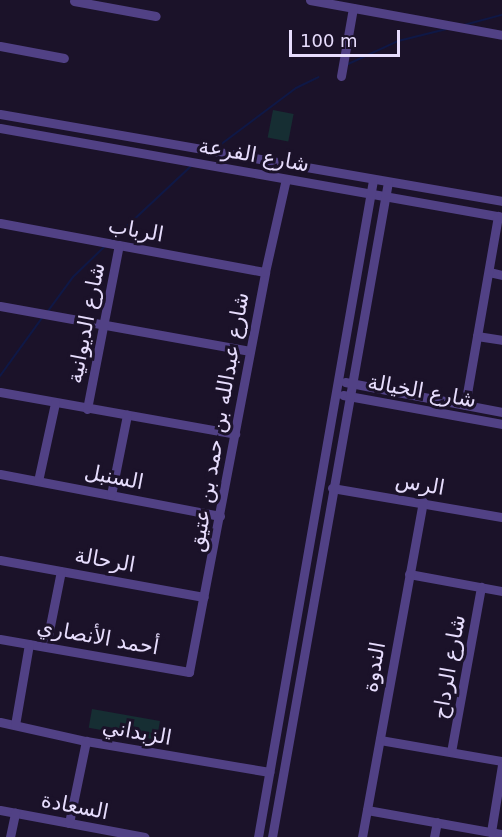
<!DOCTYPE html>
<html>
<head>
<meta charset="utf-8">
<style>
  body { margin:0 }
  #map { position:relative; width:502px; height:837px; overflow:hidden; background:#1b1229; font-family:"DejaVu Sans","Noto Naskh Arabic",sans-serif }
  div>[style] { position:absolute }
  [style*='--x'] { left:calc(var(--x)*1px); top:calc(var(--y)*1px); width:calc(var(--w)*1px); rotate:calc(var(--a)*1deg) }
  .green>* { inset:0; background:#162e33; transform-origin:0 0 }
  .stream>* { height:2px; margin:-1px; padding:0 1px; transform-origin:1px; border-radius:1px; background:#0f1846 }
  .minor>* { height:9px; margin:-4.5px; padding:0 4.5px; transform-origin:4.5px; border-radius:4.5px; background:#514185 }
  span { translate:-50% -50%; white-space:nowrap; text-align:center; line-height:1.15; -webkit-text-stroke:6px #1b1229; paint-order:stroke }
  .street-label { font-size:21px; color:#e7ddfd }
  .scale { position:absolute; left:289px; top:30px; width:111px; height:27px; box-sizing:border-box; border:3px solid #e7ddfd; border-top:0; padding-left:8px; font-size:18px; line-height:21px; white-space:nowrap; color:#e7ddfd; -webkit-text-stroke:4px #1b1229; paint-order:stroke }
</style>
</head>
<body>
<div id="map">
  <div class="green">
    <i style="left:273px;top:110px;width:21px;height:28px;rotate:11deg"></i>
    <i style="left:92px;top:709px;width:69px;height:19px;rotate:10deg"></i>
  </div>
  <div class="stream">
    <i style="--x:464;--y:25;--w:39;--a:-15"></i>
    <i style="--x:346;--y:65;--w:57;--a:-24.8"></i>
    <i style="--x:398;--y:41;--w:50;--a:-13.8"></i>
    <i style="--x:216;--y:148;--w:100;--a:-36.9"></i>
    <i style="--x:296;--y:88;--w:25;--a:-26"></i>
    <i style="--x:112;--y:240;--w:108;--a:-43.1"></i>
    <i style="--x:48;--y:311;--w:42;--a:-53.7"></i>
    <i style="--x:73;--y:277;--w:45;--a:-44.1"></i>
    <i style="--x:0;--y:376;--w:72;--a:-54.1"></i>
  </div>
  <div class="minor">
    <i style="--x:310;--y:0;--w:195;--a:10.3"></i>
    <i style="--x:74;--y:1;--w:83;--a:10.4"></i>
    <i style="--x:0;--y:46;--w:65;--a:10.6"></i>
    <i style="--x:341;--y:76;--w:69;--a:-80"></i>
    <i style="--x:0;--y:114;--w:509;--a:9.83"></i>
    <i style="--x:0;--y:128;--w:510;--a:10.05"></i>
    <i style="--x:0;--y:223;--w:269;--a:10.5"></i>
    <i style="--x:489;--y:272;--w:13;--a:13"></i>
    <i style="--x:0;--y:306;--w:254;--a:10.2"></i>
    <i style="--x:477;--y:336;--w:25;--a:9"></i>
    <i style="--x:345;--y:382;--w:160;--a:10.8"></i>
    <i style="--x:0;--y:392;--w:239;--a:10.1"></i>
    <i style="--x:343;--y:395;--w:162;--a:10.3"></i>
    <i style="--x:465;--y:405;--w:192;--a:-80.1"></i>
    <i style="--x:87;--y:409;--w:167;--a:-79"></i>
    <i style="--x:0;--y:474;--w:224;--a:10.8"></i>
    <i style="--x:38;--y:481;--w:80;--a:-77.7"></i>
    <i style="--x:332;--y:488;--w:172;--a:9.7"></i>
    <i style="--x:111;--y:495;--w:82;--a:-78.7"></i>
    <i style="--x:0;--y:560;--w:207;--a:10.3"></i>
    <i style="--x:409;--y:574;--w:95;--a:10.4"></i>
    <i style="--x:0;--y:639;--w:192;--a:9.9"></i>
    <i style="--x:189;--y:672;--w:407;--a:-79.2"></i>
    <i style="--x:265;--y:272;--w:95;--a:-77.3"></i>
    <i style="--x:46;--y:646;--w:76;--a:-78.7"></i>
    <i style="--x:0;--y:722;--w:88;--a:12.5"></i>
    <i style="--x:86;--y:741;--w:186;--a:9.6"></i>
    <i style="--x:15;--y:725;--w:82;--a:-80.2"></i>
    <i style="--x:380;--y:740;--w:124;--a:9.8"></i>
    <i style="--x:451;--y:752;--w:168;--a:-79.7"></i>
    <i style="--x:0;--y:810;--w:147;--a:10.6"></i>
    <i style="--x:367;--y:810;--w:137;--a:10.1"></i>
    <i style="--x:69;--y:823;--w:84;--a:-78.3"></i>
    <i style="--x:491;--y:832;--w:68;--a:-80.7"></i>
    <i style="--x:10;--y:837;--w:25;--a:-78"></i>
    <i style="--x:258;--y:837;--w:667;--a:-80.07"></i>
    <i style="--x:272;--y:837;--w:665;--a:-79.96"></i>
    <i style="--x:362;--y:837;--w:341;--a:-79.7"></i>
    <i style="--x:434;--y:837;--w:15;--a:-79"></i>
  </div>
  <div class="street-label">
    <span style="left:254px;top:155px;rotate:10deg">شارع الفرعة</span>
    <span style="left:136px;top:230px;rotate:10deg">الرباب</span>
    <span style="left:86px;top:323px;rotate:-79deg">شارع الديوانية</span>
    <span style="left:422px;top:391px;rotate:10deg">شارع الخيالة</span>
    <span style="left:219px;top:422px;rotate:-80deg">شارع عبدالله بن حمد بن عتيق</span>
    <span style="left:114px;top:477px;rotate:11deg">السنبل</span>
    <span style="left:420px;top:484px;rotate:10deg">الرس</span>
    <span style="left:105px;top:560px;rotate:10deg">الرحالة</span>
    <span style="left:98px;top:637px;rotate:10deg">أحمد الأنصاري</span>
    <span style="left:374px;top:667px;rotate:-80deg">الندوة</span>
    <span style="left:449px;top:667px;rotate:-80deg">شارع الرداح</span>
    <span style="left:137px;top:732px;rotate:10deg">الزبداني</span>
    <span style="left:75px;top:806px;rotate:11deg">السعادة</span>
  </div>
  <div class="scale">100 m</div>
</div>
</body>
</html>
